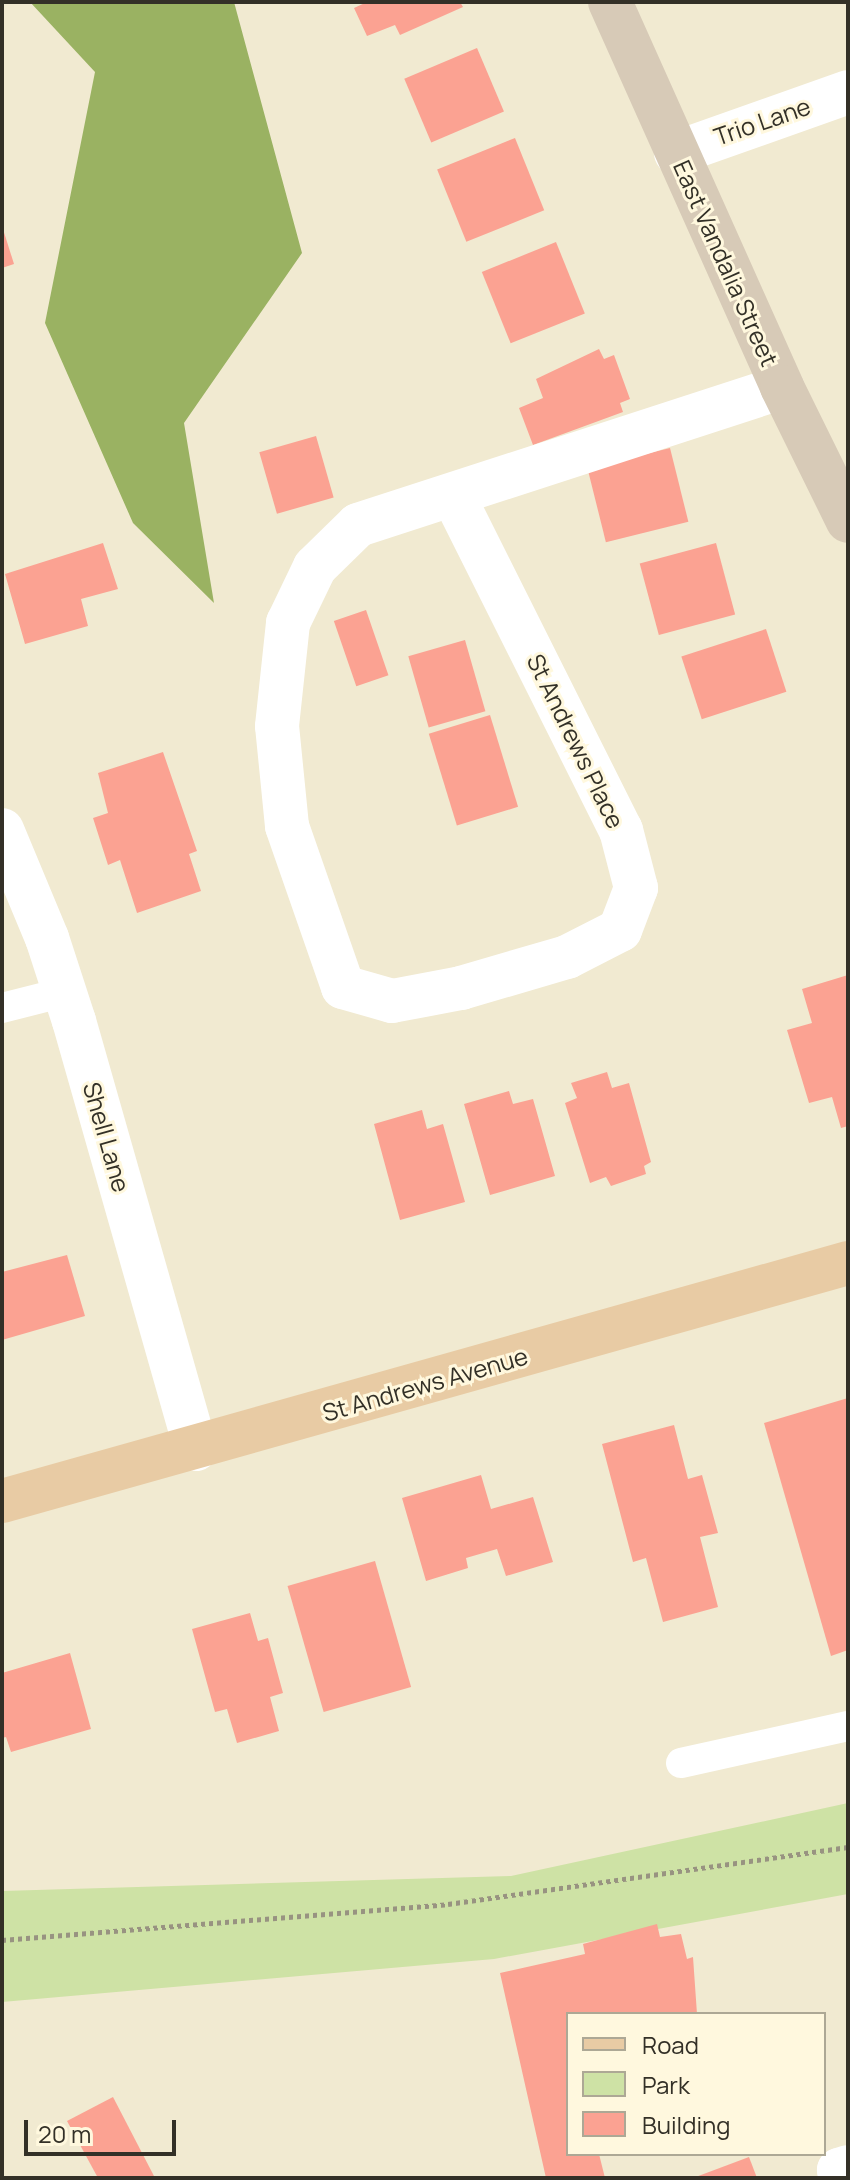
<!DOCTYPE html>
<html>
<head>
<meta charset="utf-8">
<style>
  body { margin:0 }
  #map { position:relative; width:850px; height:2180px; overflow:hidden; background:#f1ead1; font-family:Manrope,sans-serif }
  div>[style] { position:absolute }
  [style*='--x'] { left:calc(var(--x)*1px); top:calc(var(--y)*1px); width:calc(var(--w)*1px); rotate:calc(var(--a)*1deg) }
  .green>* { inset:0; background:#cee2a5 }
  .forest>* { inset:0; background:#9ab262 }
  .building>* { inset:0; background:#fba292; transform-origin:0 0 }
  .path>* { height:5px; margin-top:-2.5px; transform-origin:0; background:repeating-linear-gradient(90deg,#989381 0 4px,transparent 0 8px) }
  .service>* { height:30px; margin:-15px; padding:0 15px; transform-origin:15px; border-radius:15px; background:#fff }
  .minor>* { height:44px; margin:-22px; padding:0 22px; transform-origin:22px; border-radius:22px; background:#fff }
  .secondary>* { height:44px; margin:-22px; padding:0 22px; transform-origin:22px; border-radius:22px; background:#d7cab7 }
  .primary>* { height:44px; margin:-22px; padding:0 22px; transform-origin:22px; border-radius:22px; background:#e8cba4 }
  span { translate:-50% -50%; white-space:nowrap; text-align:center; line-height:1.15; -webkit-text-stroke:6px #fff8de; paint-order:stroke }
  .street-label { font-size:24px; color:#333027 }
  .frame { position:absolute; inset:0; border:4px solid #333027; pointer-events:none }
  .legend { position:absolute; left:566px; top:2012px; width:260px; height:144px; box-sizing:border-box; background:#fff8de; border:2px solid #ada895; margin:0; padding:10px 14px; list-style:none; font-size:24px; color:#333027 }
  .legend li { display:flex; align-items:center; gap:16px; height:40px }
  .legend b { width:40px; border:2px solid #ada895 }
  .scale { position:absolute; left:24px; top:2120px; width:152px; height:36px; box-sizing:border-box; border:4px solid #333027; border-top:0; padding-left:10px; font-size:24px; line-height:28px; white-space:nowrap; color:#333027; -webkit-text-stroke:6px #fff8de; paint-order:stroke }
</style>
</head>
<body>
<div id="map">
  <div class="green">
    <i style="clip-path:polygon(848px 1803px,848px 1894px,494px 1959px,2px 2002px,2px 1891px,511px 1876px)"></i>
  </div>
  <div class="forest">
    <i style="clip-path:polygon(30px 2px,234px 2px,302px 253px,184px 423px,214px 603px,133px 523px,45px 323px,95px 72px)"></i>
  </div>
  <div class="building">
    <i style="clip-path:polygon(367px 2px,460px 2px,463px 7px,400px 35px,395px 25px,367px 36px,354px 8px)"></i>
    <i style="left:477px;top:48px;width:69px;height:79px;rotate:67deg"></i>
    <i style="left:515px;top:138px;width:78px;height:84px;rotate:68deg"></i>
    <i style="clip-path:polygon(2px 226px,14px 264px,2px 268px)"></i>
    <i style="left:556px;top:242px;width:77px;height:80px;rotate:68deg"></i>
    <i style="clip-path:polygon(599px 349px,604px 359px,614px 355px,630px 399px,620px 403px,623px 412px,533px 445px,519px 408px,543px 398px,536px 379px)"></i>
    <i style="left:316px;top:436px;width:64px;height:59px;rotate:74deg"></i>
    <i style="left:670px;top:448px;width:76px;height:85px;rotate:76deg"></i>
    <i style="clip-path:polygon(103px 543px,118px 589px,81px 599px,88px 626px,25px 644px,5px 574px)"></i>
    <i style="left:716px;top:543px;width:74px;height:79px;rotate:75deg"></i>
    <i style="left:366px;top:610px;width:69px;height:34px;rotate:71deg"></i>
    <i style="left:766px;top:629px;width:66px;height:89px;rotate:72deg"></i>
    <i style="left:465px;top:640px;width:74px;height:59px;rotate:74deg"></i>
    <i style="left:490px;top:715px;width:96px;height:64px;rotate:73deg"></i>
    <i style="clip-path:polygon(163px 752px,197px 851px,189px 854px,201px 891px,137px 913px,120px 860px,108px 865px,93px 818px,108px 813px,98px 773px)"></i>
    <i style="clip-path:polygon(848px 975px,848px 1126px,841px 1128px,832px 1097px,809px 1103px,787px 1030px,812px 1023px,802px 989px)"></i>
    <i style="clip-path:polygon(607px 1072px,612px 1088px,629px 1083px,651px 1162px,644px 1166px,646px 1174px,611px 1186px,606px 1177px,590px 1183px,565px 1103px,577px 1098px,571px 1083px)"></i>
    <i style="clip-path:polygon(509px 1091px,513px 1104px,533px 1099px,555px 1176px,490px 1195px,464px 1104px)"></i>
    <i style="clip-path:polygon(422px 1110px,427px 1129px,443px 1124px,465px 1202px,400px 1220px,374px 1124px)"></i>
    <i style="clip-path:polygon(67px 1255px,85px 1316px,2px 1340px,2px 1272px)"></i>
    <i style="clip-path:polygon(848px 1398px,848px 1650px,831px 1656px,764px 1423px)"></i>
    <i style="clip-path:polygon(674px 1425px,688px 1479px,702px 1475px,718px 1533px,700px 1537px,718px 1607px,663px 1622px,646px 1558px,633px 1562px,602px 1444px)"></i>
    <i style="clip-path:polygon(481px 1475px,491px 1509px,533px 1497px,553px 1562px,506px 1576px,497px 1549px,466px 1558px,468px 1568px,426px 1581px,402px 1498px)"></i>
    <i style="left:375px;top:1561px;width:131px;height:91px;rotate:74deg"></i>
    <i style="clip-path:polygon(250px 1613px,258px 1641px,268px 1638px,283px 1693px,270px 1697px,279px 1731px,237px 1743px,227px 1709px,215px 1712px,192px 1629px)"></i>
    <i style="clip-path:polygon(70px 1653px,91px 1729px,11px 1752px,6px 1737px,2px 1738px,2px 1673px)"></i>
    <i style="clip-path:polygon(657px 1924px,660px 1937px,681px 1934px,687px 1959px,693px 1957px,697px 2014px,568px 2014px,568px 2154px,599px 2154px,605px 2178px,546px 2178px,500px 1973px,585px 1954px,583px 1944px)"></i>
    <i style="clip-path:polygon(113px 2097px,155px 2178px,98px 2178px,67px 2121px)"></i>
    <i style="clip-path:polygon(749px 2157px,757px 2178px,693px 2178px)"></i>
  </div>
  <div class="path">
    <i style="--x:2;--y:1940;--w:447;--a:-4.6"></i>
    <i style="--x:448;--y:1904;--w:404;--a:-8.1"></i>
  </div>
  <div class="service">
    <i style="--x:2;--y:1008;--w:65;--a:-14.3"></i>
    <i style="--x:681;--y:1763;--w:171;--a:-12.5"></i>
  </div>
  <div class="minor">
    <i style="--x:676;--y:153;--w:182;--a:-19.5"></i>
    <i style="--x:453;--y:495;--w:375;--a:63.4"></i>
    <i style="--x:621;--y:830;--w:60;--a:75.5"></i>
    <i style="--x:636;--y:888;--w:45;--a:110.9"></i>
    <i style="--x:620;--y:930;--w:59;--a:153"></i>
    <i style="--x:567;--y:957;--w:110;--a:163.7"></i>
    <i style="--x:461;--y:988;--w:70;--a:169.3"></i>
    <i style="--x:392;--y:1001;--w:51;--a:-164.1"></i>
    <i style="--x:343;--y:987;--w:170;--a:-109.2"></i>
    <i style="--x:287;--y:826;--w:100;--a:-95.7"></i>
    <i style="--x:277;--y:726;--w:104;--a:-83.9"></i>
    <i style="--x:288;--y:623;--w:62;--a:-64.3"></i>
    <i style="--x:315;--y:567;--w:60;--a:-44.3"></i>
    <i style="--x:358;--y:525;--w:446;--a:-18"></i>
    <i style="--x:2;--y:830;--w:117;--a:67.4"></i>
    <i style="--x:47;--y:938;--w:87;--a:72"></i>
    <i style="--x:74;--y:1021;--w:445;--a:74.1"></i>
    <i style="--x:843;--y:2178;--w:9;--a:-117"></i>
    <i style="--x:839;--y:2170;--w:9;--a:-18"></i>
  </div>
  <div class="secondary">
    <i style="--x:610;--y:2;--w:422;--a:65.9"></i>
    <i style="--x:782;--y:387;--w:149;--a:63.8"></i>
  </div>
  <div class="primary">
    <i style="--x:2;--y:1501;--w:879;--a:-15.71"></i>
  </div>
  <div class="street-label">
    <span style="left:762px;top:121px;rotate:-19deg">Trio Lane</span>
    <span style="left:726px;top:263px;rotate:66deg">East Vandalia Street</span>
    <span style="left:576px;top:741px;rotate:64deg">St Andrews Place</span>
    <span style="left:107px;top:1137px;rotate:74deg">Shell Lane</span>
    <span style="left:425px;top:1384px;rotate:-16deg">St Andrews Avenue</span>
  </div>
  <div class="frame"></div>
  <ul class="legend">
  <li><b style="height:10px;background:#e8cba4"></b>Road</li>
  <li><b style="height:22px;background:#cee2a5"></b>Park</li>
  <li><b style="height:22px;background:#fba292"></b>Building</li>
  </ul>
  <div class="scale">20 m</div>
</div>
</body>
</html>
